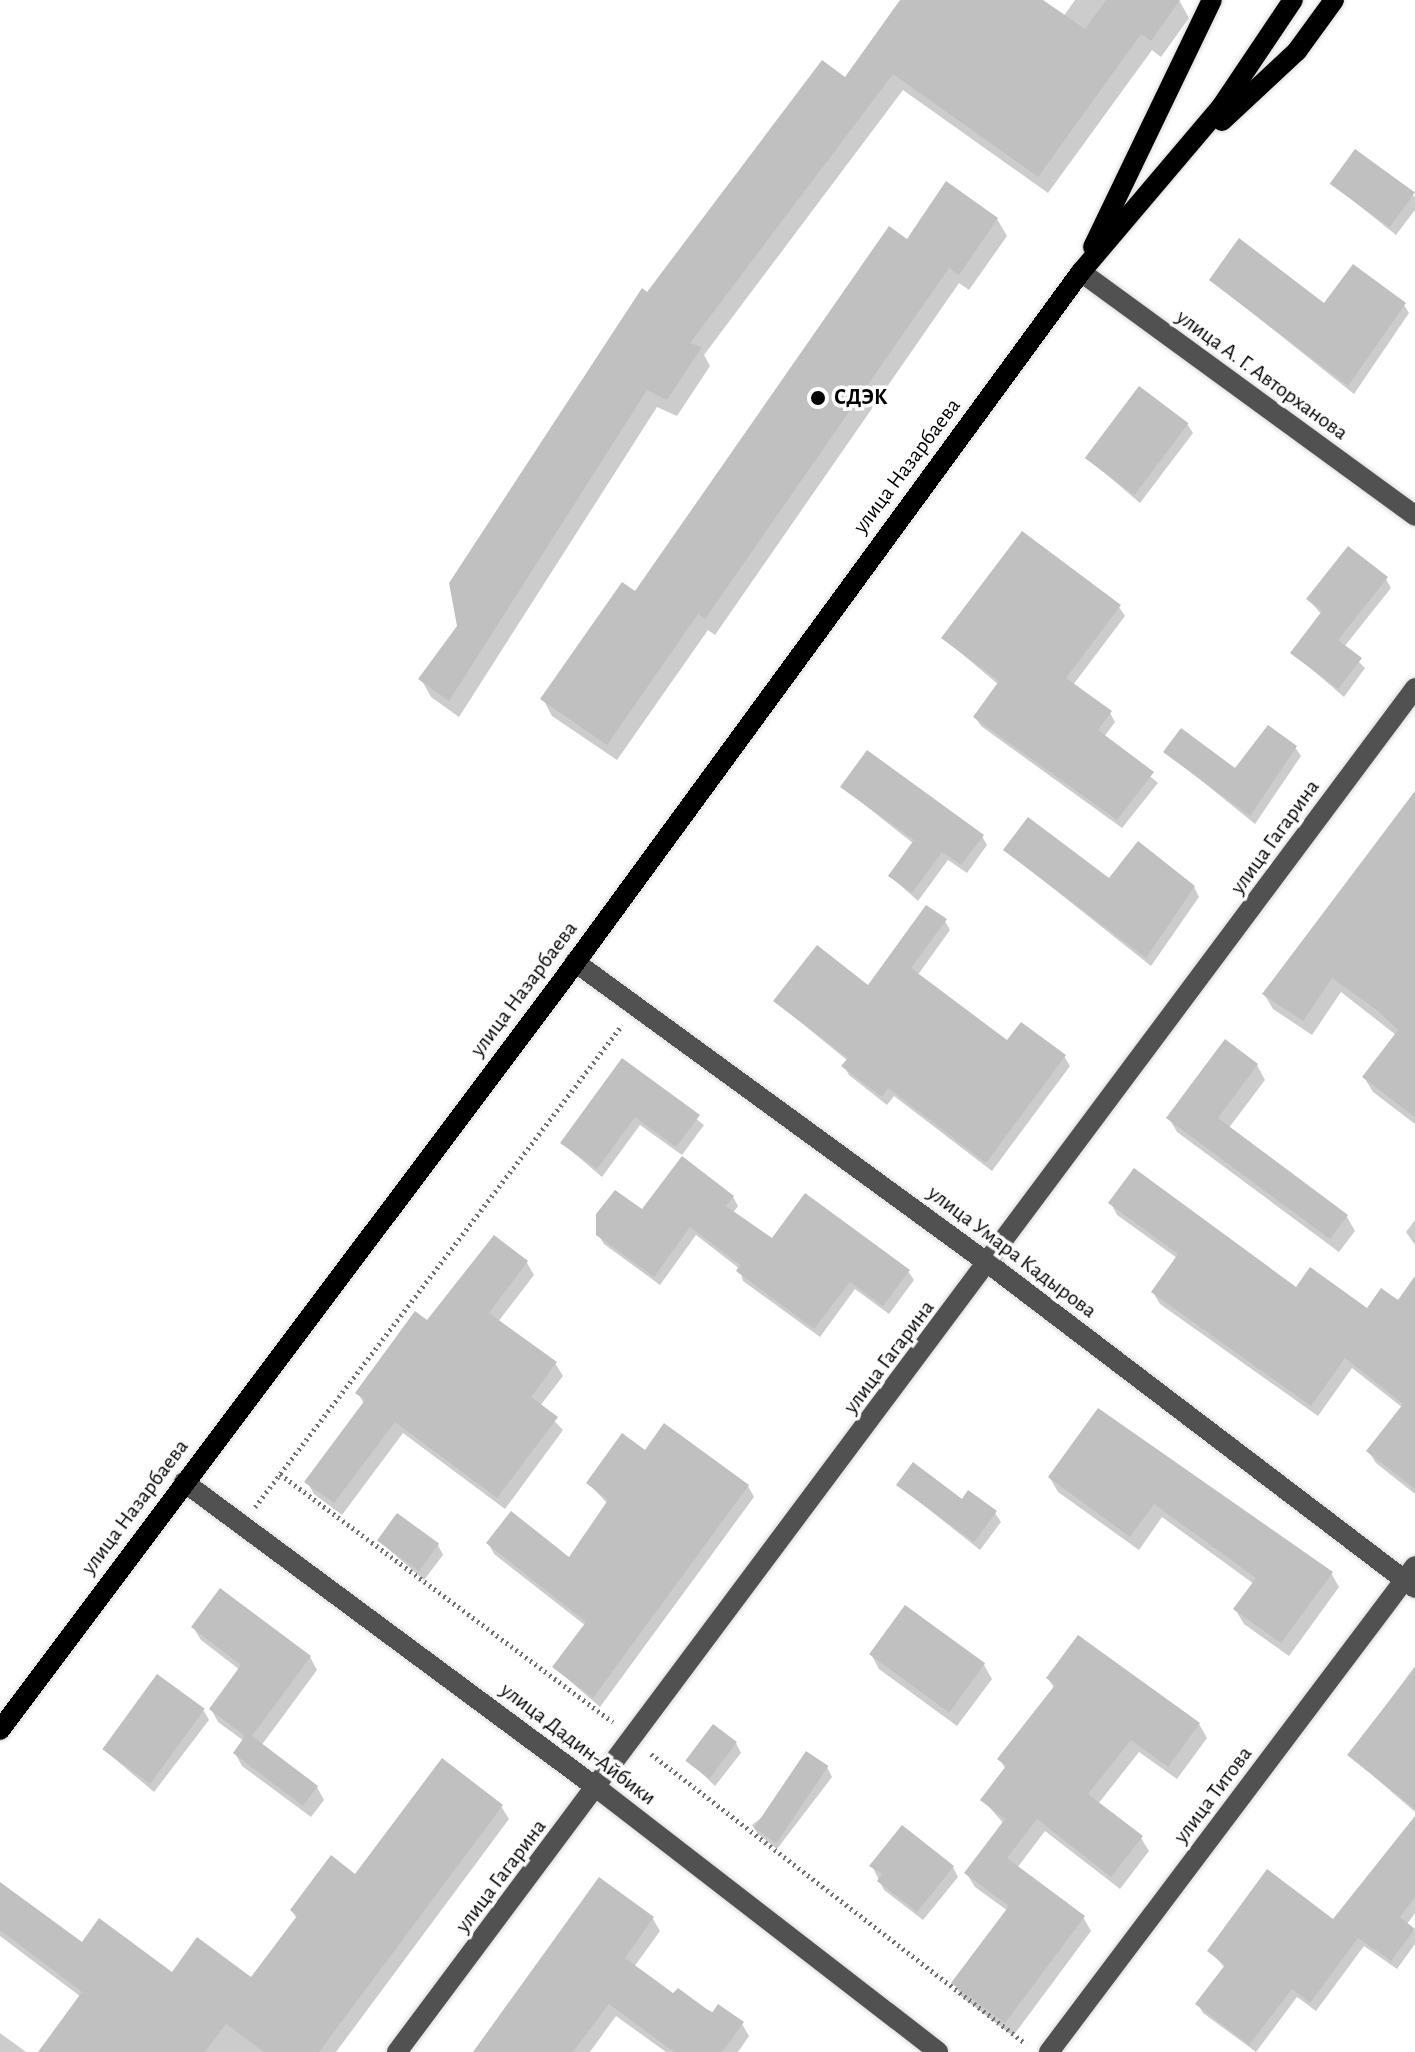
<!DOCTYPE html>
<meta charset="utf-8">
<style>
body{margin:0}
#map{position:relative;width:1415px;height:2052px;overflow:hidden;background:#fff;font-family:"Alegreya Sans",sans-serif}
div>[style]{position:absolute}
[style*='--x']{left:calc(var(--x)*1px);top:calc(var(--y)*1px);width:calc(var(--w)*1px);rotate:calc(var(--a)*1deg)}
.shadow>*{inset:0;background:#0003}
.building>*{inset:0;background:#c0c0c0;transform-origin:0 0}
.path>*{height:5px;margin-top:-2.5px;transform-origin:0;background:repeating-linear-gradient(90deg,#737373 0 2px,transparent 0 6px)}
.roads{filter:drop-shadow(0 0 2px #dbdbdb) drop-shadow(0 0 2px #dbdbdb)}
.minor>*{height:20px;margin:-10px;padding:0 10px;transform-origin:10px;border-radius:10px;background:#515151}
.major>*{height:20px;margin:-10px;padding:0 10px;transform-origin:10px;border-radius:10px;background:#000}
.dots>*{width:22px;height:22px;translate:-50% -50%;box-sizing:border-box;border:4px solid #fff;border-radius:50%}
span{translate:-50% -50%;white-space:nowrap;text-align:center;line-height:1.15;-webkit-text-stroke:7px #fff;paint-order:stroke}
.street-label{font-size:22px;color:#000}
.poi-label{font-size:22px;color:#000;font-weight:700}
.left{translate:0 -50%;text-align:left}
</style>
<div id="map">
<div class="shadow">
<div style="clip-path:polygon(903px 0,1040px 0,1063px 17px,1075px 0,1179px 0,1189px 18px,1161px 57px,1152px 50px,1048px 193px,903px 90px,704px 355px,710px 366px,677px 416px,657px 407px,459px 717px,431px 697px,421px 679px,459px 626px,648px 295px,845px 80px)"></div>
<div style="clip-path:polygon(1356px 152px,1415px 197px,1415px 210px,1396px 235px,1332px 184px)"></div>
<div style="clip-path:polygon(997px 219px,1007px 236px,969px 290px,959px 283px,715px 635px,708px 630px,617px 760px,552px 716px,543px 699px,635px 594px,907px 241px)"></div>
<div style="clip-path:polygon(1211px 280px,1325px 306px,1404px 305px,1409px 313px,1354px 394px)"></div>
<div style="clip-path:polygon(1187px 424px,1193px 433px,1140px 503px,1087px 458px)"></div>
<div style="clip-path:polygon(1386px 579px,1391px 588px,1344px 647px,1365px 668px,1344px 697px,1293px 653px,1322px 615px,1308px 599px)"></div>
<div style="clip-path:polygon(1119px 607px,1125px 616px,1073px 685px,1110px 713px,1115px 722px,1104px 737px,1158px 783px,1122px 828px,981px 726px,975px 717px,999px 685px,943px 638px)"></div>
<div style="clip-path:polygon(1295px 747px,1301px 756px,1255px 824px,1166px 752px,1235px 771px)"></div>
<div style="clip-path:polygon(842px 787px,982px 836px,987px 845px,967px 873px,948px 860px,918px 901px,890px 876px,914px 844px)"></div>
<div style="clip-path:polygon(1415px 796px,1415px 1124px,1373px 1092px,1364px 1077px,1396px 1035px,1341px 992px,1312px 1035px,1273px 1009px,1264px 994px)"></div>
<div style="clip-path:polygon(1005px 850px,1110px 881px,1194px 887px,1199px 897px,1151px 966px)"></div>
<div style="clip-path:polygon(945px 921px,950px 930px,917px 976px,1008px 1043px,1064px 1056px,1070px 1066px,992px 1171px,894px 1096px,887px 1105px,849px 1075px,844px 1066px,848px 1061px,776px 1002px,868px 988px)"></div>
<div style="clip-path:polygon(622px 1061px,704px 1125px,682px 1155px,640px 1125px,602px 1177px,562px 1143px)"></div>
<div style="clip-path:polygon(1257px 1065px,1265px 1080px,1228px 1129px,1347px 1217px,1355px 1231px,1339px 1252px,1177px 1132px,1169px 1118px)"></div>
<div style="clip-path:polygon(733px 1197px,738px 1206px,733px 1213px,773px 1240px,908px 1271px,914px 1280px,889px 1314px,855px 1289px,820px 1337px,743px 1281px,740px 1269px,696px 1235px,660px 1285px,604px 1244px,598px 1234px,642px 1212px)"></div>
<div style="clip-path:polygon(1111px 1203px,1296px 1290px,1368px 1311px,1399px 1303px,1415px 1280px,1415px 1494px,1376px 1463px,1369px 1452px,1403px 1408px,1352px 1368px,1318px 1416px,1160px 1304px,1153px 1292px,1177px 1258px,1117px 1215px)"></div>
<div style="clip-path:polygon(1415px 1220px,1415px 1245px,1406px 1232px)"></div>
<div style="clip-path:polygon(495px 1238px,527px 1263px,534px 1275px,498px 1322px,555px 1363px,563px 1376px,540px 1406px,563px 1430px,505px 1509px,403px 1433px,342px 1515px,314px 1494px,307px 1482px,364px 1404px,358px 1393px,427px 1323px)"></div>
<div style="clip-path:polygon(1099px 1410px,1331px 1573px,1339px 1587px,1289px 1656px,1244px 1624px,1235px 1609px,1254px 1584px,1162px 1517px,1139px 1550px,1058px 1492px,1050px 1478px)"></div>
<div style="clip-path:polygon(645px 1452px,748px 1486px,754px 1497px,600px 1707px,555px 1668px,586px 1626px,494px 1554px,488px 1543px,570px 1560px,608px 1504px,588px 1483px)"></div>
<div style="clip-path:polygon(898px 1485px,995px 1513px,1001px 1522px,980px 1550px)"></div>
<div style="clip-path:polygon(379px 1541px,438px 1545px,443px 1555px,424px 1580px)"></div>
<div style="clip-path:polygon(193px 1627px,310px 1657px,317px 1670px,261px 1746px,317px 1787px,324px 1800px,311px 1817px,242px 1766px,235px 1753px,244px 1741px,218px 1722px,211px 1709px,240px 1670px,201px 1640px)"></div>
<div style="clip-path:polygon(871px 1654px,984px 1665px,992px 1679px,957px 1726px,879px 1669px)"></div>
<div style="clip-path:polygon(1415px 1666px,1415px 1812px,1349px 1755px)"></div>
<div style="clip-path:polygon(1048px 1678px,1199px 1724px,1207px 1738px,1177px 1779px,1139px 1752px,1098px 1804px,1141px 1838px,1149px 1851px,1120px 1889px,1045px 1831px,1017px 1868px,1083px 1917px,1091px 1931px,1013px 2036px,962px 1997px,954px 1983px,1008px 1911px,975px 1887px,967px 1874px,1004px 1824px,983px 1800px,1006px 1770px,1000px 1759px,1054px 1688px)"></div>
<div style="clip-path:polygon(204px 1711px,209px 1720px,154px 1792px,103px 1749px)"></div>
<div style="clip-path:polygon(736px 1743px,741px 1753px,715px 1786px,688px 1760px)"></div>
<div style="clip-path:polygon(827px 1767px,832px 1777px,777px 1849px,758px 1834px,752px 1825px)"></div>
<div style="clip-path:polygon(501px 1806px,509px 1819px,336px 2052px,40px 2052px,81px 1997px,0 1936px,0 1887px,82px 1945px,172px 1975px,251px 1980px,297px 1919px,292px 1911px)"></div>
<div style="clip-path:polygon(1415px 1819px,1415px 1913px,1407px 1924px,1415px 1931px,1415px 1944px,1397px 1969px,1364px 1946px,1316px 2011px,1297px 1997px,1256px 2052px,1203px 2013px,1198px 2004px,1225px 1968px,1210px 1951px,1334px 1921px)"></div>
<div style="clip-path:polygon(872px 1866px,953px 1867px,958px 1877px,923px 1920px,884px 1890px)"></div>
<div style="clip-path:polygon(600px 1880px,653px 1919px,660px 1931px,634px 1967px,674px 1996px,742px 2024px,749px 2036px,738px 2052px,666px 2052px,616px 2016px,590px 2052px,475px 2052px)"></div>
<div style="clip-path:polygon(0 2033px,26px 2052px,0 2052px)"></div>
</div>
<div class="building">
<div style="clip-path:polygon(900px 0,1043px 0,1085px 29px,1106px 0,1180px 0,1151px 41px,1141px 34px,1038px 177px,893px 74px,690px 343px,702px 347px,667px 400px,647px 390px,449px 701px,418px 679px,457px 626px,449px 583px,642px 288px,647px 292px,822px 60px,845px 77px)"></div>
<div style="left:1355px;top:149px;width:74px;height:43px;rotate:36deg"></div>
<div style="clip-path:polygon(946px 181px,998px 218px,959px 275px,949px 268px,705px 619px,698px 614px,607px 745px,540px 699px,622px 582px,635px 591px,889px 226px,907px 239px)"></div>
<div style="clip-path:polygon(1239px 238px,1324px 303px,1353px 264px,1406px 303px,1348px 386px,1209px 280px)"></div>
<div style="left:1139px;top:386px;width:62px;height:90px;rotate:37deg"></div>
<div style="clip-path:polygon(1022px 531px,1121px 605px,1066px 678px,1112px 711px,1098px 730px,1154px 772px,1117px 820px,973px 717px,999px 681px,941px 638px)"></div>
<div style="clip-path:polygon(1348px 546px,1388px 577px,1338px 640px,1362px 658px,1338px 689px,1290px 653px,1322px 611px,1306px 599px)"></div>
<div style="clip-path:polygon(1268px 725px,1297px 746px,1250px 816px,1163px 752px,1181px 728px,1235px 768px)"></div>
<div style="clip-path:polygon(867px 750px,984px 835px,961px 865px,942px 852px,912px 893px,888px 876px,914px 840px,840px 787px)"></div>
<div style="clip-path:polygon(1415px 791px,1415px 1117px,1362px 1077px,1398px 1030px,1378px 1011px,1332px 978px,1303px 1021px,1262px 994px)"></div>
<div style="clip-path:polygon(1028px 817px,1109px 878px,1138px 841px,1195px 886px,1146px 958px,1003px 850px)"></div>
<div style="clip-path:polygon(926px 905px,947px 919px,911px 968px,1007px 1040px,1021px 1022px,1066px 1055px,986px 1163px,888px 1088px,882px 1097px,841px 1066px,848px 1058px,773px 1001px,817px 945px,868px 985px)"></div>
<div style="clip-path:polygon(1225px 1039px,1258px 1064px,1218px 1118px,1348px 1215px,1330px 1239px,1166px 1118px)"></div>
<div style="clip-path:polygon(622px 1058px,700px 1115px,676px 1147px,635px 1117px,597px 1169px,560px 1143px)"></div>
<div style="clip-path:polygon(682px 1156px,734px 1196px,726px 1206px,772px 1238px,805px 1193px,910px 1270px,883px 1306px,850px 1282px,814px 1329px,736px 1271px,740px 1265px,690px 1227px,654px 1277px,596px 1235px,596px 1214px,615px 1190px,642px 1209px)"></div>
<div style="clip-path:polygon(1134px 1168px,1296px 1287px,1310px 1267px,1367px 1308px,1381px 1288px,1398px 1300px,1415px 1276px,1415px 1489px,1366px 1451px,1403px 1404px,1345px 1358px,1311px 1406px,1151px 1292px,1178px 1254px,1108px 1203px)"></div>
<div style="clip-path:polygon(494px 1235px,528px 1261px,489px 1313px,557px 1362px,531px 1397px,558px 1417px,497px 1498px,395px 1422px,334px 1503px,304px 1482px,365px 1400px,355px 1393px,415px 1311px,427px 1320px)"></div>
<div style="clip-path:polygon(1098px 1408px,1333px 1572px,1281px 1643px,1233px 1609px,1256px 1578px,1154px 1504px,1130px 1537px,1048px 1477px)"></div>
<div style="clip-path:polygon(664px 1423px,749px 1485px,593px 1698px,552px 1667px,586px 1622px,486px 1543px,511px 1511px,569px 1557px,608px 1500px,586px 1483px,622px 1433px,645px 1450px)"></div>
<div style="clip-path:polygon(913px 1462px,962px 1499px,968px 1490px,997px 1511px,974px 1542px,896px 1485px)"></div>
<div style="left:397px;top:1513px;width:52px;height:34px;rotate:36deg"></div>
<div style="clip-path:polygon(220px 1588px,311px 1656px,252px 1736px,318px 1786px,303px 1806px,233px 1753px,245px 1736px,209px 1709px,241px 1665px,191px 1627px)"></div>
<div style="left:905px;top:1605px;width:99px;height:61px;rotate:36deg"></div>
<div style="clip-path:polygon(1078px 1635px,1200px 1723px,1168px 1767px,1131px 1740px,1088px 1794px,1143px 1836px,1111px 1877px,1037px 1819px,1007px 1858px,1085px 1916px,1005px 2023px,951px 1983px,1009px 1906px,964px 1873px,1005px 1819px,980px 1800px,1006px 1766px,997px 1759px,1055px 1685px,1046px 1678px)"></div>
<div style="clip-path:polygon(1415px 1668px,1415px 1809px,1347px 1755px)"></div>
<div style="left:157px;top:1674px;width:59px;height:93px;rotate:36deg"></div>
<div style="left:713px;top:1724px;width:30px;height:46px;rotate:37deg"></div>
<div style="left:806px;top:1751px;width:27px;height:93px;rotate:34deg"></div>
<div style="clip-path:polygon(442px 1758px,503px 1805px,319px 2052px,264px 2052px,226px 2024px,205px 2052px,38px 2052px,82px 1992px,0 1930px,0 1882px,82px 1942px,99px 1918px,172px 1972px,197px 1937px,251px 1977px,297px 1916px,290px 1910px,331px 1855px,355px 1874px)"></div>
<div style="clip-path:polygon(1415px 1816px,1415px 1897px,1400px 1917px,1415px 1929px,1391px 1961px,1358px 1938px,1310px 2003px,1292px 1989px,1249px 2045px,1195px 2004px,1225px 1965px,1207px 1951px,1267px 1869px,1333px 1919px)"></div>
<div style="clip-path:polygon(902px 1825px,954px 1866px,917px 1912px,877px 1881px,882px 1874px,869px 1866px)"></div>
<div style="clip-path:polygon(599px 1877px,654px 1917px,625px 1958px,673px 1993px,678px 1988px,712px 2013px,718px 2004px,744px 2022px,722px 2052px,674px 2052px,609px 2004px,573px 2052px,473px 2052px)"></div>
</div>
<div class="path">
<div style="--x:280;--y:1474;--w:415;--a:36.7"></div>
<div style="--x:255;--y:1507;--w:606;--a:-52.71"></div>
<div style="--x:651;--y:1754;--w:474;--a:37.7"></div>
</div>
<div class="roads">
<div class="minor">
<div style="--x:1081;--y:272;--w:414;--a:36.1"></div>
<div style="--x:575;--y:962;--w:512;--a:36.11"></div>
<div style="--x:989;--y:1264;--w:535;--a:37.26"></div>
<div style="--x:184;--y:1482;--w:514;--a:36.54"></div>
<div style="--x:597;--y:1788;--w:431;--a:37.7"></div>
<div style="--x:397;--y:2052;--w:1702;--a:-53.26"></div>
<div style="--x:1049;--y:2052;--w:608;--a:-53.02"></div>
</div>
<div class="major">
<div style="--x:1222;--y:121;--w:103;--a:-43"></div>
<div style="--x:1297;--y:51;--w:63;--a:-54"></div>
<div style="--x:1093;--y:247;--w:274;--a:-64.3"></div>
<div style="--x:0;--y:1730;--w:936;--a:-53.12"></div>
<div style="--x:562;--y:981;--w:879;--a:-53.8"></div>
<div style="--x:1081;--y:272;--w:216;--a:-49.7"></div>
<div style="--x:1221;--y:107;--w:129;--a:-56.1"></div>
</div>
</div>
<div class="dots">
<div style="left:818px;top:398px;background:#000"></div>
</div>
<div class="street-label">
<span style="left:1262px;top:375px;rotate:36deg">улица А. Г. Авторханова</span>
<span style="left:907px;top:466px;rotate:-53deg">улица Назарбаева</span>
<span style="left:1275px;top:837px;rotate:-54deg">улица Гагарина</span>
<span style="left:524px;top:989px;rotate:-53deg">улица Назарбаева</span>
<span style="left:1012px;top:1252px;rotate:37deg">улица Умара Кадырова</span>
<span style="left:889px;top:1357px;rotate:-53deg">улица Гагарина</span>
<span style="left:135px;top:1507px;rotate:-53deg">улица Назарбаева</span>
<span style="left:578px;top:1744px;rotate:37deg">улица Дадин-Айбики</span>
<span style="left:1213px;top:1795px;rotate:-53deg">улица Титова</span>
<span style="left:501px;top:1876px;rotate:-53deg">улица Гагарина</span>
</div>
<div class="poi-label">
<span class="left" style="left:834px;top:398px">СДЭК</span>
</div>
</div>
